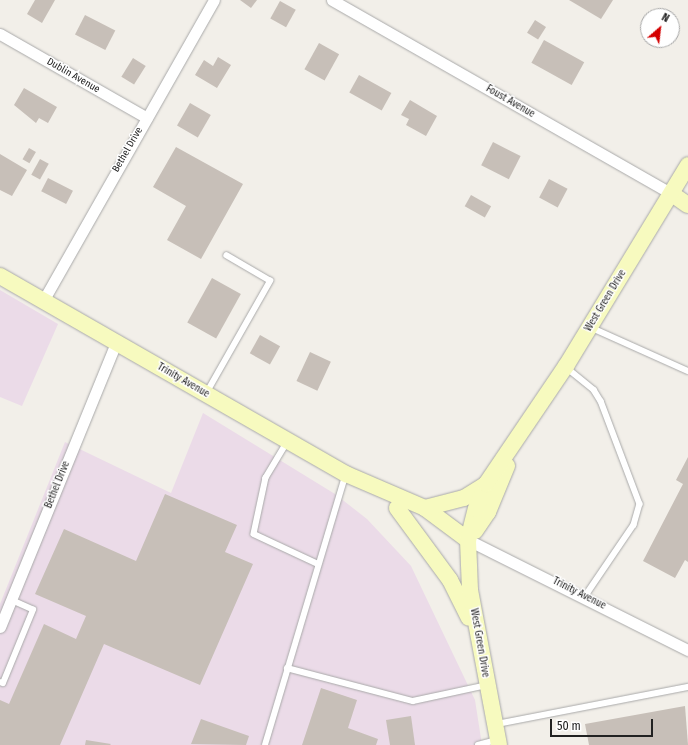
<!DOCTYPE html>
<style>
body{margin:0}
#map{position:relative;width:688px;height:745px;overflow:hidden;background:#f2efe9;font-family:"Fira Sans Condensed",sans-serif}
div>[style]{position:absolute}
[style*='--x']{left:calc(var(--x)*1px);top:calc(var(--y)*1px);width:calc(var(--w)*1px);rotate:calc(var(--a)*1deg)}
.industrial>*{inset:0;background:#ebdbe8}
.building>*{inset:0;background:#c7bfb8;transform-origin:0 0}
.roads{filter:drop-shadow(0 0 1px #a9a9a9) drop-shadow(0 0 1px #a9a9a9)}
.lane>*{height:5.5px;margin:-2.75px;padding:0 2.75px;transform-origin:2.75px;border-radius:2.75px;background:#fff}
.street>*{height:11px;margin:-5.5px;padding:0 5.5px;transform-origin:5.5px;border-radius:5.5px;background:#fff}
.secondary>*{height:16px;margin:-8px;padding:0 8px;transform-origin:8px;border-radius:8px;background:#f7fabf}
span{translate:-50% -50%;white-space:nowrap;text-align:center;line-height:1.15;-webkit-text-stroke:3px #fff;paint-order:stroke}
.street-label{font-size:10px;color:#222}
.north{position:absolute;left:640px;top:8px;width:40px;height:40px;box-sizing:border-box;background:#fff;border:1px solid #a7a7a7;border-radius:50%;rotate:28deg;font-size:11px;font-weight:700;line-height:16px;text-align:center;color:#222}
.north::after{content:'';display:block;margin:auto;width:14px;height:18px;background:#d40000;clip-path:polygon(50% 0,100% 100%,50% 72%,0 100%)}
.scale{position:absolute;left:550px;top:719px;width:103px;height:18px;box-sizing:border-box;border:2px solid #222;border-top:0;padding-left:5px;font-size:12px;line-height:14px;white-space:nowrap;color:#222;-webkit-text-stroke:3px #fff;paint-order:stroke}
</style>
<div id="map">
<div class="industrial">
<div style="clip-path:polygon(0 290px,58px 324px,22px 406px,0 397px)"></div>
<div style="clip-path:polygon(203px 413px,335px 494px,367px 519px,411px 566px,475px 700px,482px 745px,0 745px,0 604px,65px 442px,171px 493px)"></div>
</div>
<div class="building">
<div style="clip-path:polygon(35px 0,55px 0,42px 23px,27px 14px)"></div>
<div style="clip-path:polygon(240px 0,257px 0,251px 8px)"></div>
<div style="clip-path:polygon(569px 0,613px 0,601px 19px)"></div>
<div style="left:280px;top:1px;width:18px;height:20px;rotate:29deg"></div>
<div style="left:85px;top:15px;width:34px;height:22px;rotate:27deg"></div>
<div style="left:535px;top:20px;width:13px;height:15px;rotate:32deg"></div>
<div style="left:544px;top:40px;width:46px;height:26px;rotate:29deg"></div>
<div style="left:319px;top:43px;width:23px;height:30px;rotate:29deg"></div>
<div style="clip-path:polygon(218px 57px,231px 65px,217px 88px,195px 75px,204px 60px,213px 66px)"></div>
<div style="left:133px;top:58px;width:15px;height:22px;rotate:32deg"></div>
<div style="left:359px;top:75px;width:37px;height:20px;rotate:29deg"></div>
<div style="clip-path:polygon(24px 88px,57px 107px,48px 123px,39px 118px,36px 123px,14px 105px)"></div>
<div style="clip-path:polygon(410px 100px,437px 116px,426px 136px,406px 125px,409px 119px,401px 115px)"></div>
<div style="left:190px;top:103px;width:24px;height:26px;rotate:30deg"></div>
<div style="left:493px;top:142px;width:31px;height:26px;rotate:27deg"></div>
<div style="clip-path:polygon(176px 147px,243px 184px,201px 259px,167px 240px,186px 206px,153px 187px)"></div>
<div style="left:29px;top:148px;width:8px;height:13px;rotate:30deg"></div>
<div style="clip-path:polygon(0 154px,27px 170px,12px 196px,0 190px)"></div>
<div style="left:40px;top:159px;width:10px;height:18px;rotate:29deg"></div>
<div style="left:48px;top:178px;width:28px;height:15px;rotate:27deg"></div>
<div style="left:549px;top:179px;width:21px;height:21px;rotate:28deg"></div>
<div style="left:471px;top:195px;width:23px;height:13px;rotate:29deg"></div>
<div style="left:212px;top:278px;width:33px;height:51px;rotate:29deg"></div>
<div style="left:260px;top:335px;width:23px;height:21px;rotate:29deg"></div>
<div style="left:310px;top:352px;width:23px;height:32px;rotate:25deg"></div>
<div style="clip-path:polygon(688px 457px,688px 562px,685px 560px,675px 578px,643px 561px,683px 484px,676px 480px)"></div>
<div style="clip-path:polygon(165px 494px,237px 525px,225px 552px,253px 564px,200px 685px,104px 644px,60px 745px,0 745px,0 700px,9px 704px,44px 624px,76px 639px,86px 616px,35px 594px,64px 529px,136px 561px)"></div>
<div style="clip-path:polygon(321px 688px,357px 700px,348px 728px,378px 739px,376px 745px,302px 745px)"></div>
<div style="clip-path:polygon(685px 706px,688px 745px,589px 745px,585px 724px)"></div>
<div style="clip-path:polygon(411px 716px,415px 745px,390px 745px,386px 720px)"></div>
<div style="clip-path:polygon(201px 719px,249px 736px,246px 745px,191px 744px)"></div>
<div style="clip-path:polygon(86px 740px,111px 744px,110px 745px,85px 745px)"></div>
</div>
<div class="roads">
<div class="lane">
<div style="--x:590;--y:327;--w:107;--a:24.2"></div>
<div style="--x:567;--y:368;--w:35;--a:39"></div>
<div style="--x:594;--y:390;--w:13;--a:58"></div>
<div style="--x:601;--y:401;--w:110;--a:69.3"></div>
<div style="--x:640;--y:504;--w:22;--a:106"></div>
<div style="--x:634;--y:525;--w:87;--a:124.2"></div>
<div style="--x:207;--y:392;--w:128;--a:-60.4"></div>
<div style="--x:270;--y:281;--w:50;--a:-149.8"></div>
<div style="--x:287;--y:443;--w:41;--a:121"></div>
<div style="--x:266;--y:478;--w:57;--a:102.1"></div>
<div style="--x:254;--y:534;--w:71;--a:25.1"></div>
<div style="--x:287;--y:668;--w:130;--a:14.7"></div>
<div style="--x:413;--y:701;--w:76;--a:-12.2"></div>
<div style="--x:0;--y:682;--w:3;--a:18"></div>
<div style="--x:3;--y:683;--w:79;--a:-67.7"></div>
<div style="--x:33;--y:610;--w:24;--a:-156"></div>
<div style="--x:497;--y:724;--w:195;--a:-11"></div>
<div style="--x:265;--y:745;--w:281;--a:-73.4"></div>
<div style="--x:478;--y:745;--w:20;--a:-15"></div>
</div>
<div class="street">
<div style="--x:332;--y:0;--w:391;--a:29.7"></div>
<div style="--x:0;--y:34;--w:169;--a:29.7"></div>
<div style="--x:43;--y:301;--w:346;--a:-60.4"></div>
<div style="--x:468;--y:540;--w:246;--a:26.6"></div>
<div style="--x:0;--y:627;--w:307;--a:-67.8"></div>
</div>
<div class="secondary">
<div style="--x:672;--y:194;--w:19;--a:35"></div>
<div style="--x:0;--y:276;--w:399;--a:29.8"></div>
<div style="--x:346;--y:474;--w:86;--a:23.3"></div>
<div style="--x:425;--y:508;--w:54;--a:36.7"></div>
<div style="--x:397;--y:508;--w:89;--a:53.6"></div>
<div style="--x:450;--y:580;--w:42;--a:63.4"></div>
<div style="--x:425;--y:508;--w:40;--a:-14.4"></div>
<div style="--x:464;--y:498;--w:26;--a:-32"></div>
<div style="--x:475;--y:531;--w:23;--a:-56"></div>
<div style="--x:488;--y:512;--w:50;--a:-67.6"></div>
<div style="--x:499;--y:745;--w:158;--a:-100.6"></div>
<div style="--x:470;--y:590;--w:50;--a:-92.3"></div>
<div style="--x:468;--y:540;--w:32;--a:-76"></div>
<div style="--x:476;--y:509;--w:27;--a:-68"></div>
<div style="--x:486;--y:484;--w:143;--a:-55.9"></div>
<div style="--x:566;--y:366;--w:235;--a:-58.7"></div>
</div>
</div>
<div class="street-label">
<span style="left:73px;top:76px;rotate:30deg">Dublin Avenue</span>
<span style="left:510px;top:102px;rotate:30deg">Foust Avenue</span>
<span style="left:128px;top:150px;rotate:-60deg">Bethel Drive</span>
<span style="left:606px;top:301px;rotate:-59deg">West Green Drive</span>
<span style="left:183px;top:381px;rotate:30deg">Trinity Avenue</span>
<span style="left:58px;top:485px;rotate:-68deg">Bethel Drive</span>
<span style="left:579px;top:594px;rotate:27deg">Trinity Avenue</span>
<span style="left:479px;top:643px;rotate:80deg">West Green Drive</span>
</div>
<div class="north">N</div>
<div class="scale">50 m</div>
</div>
